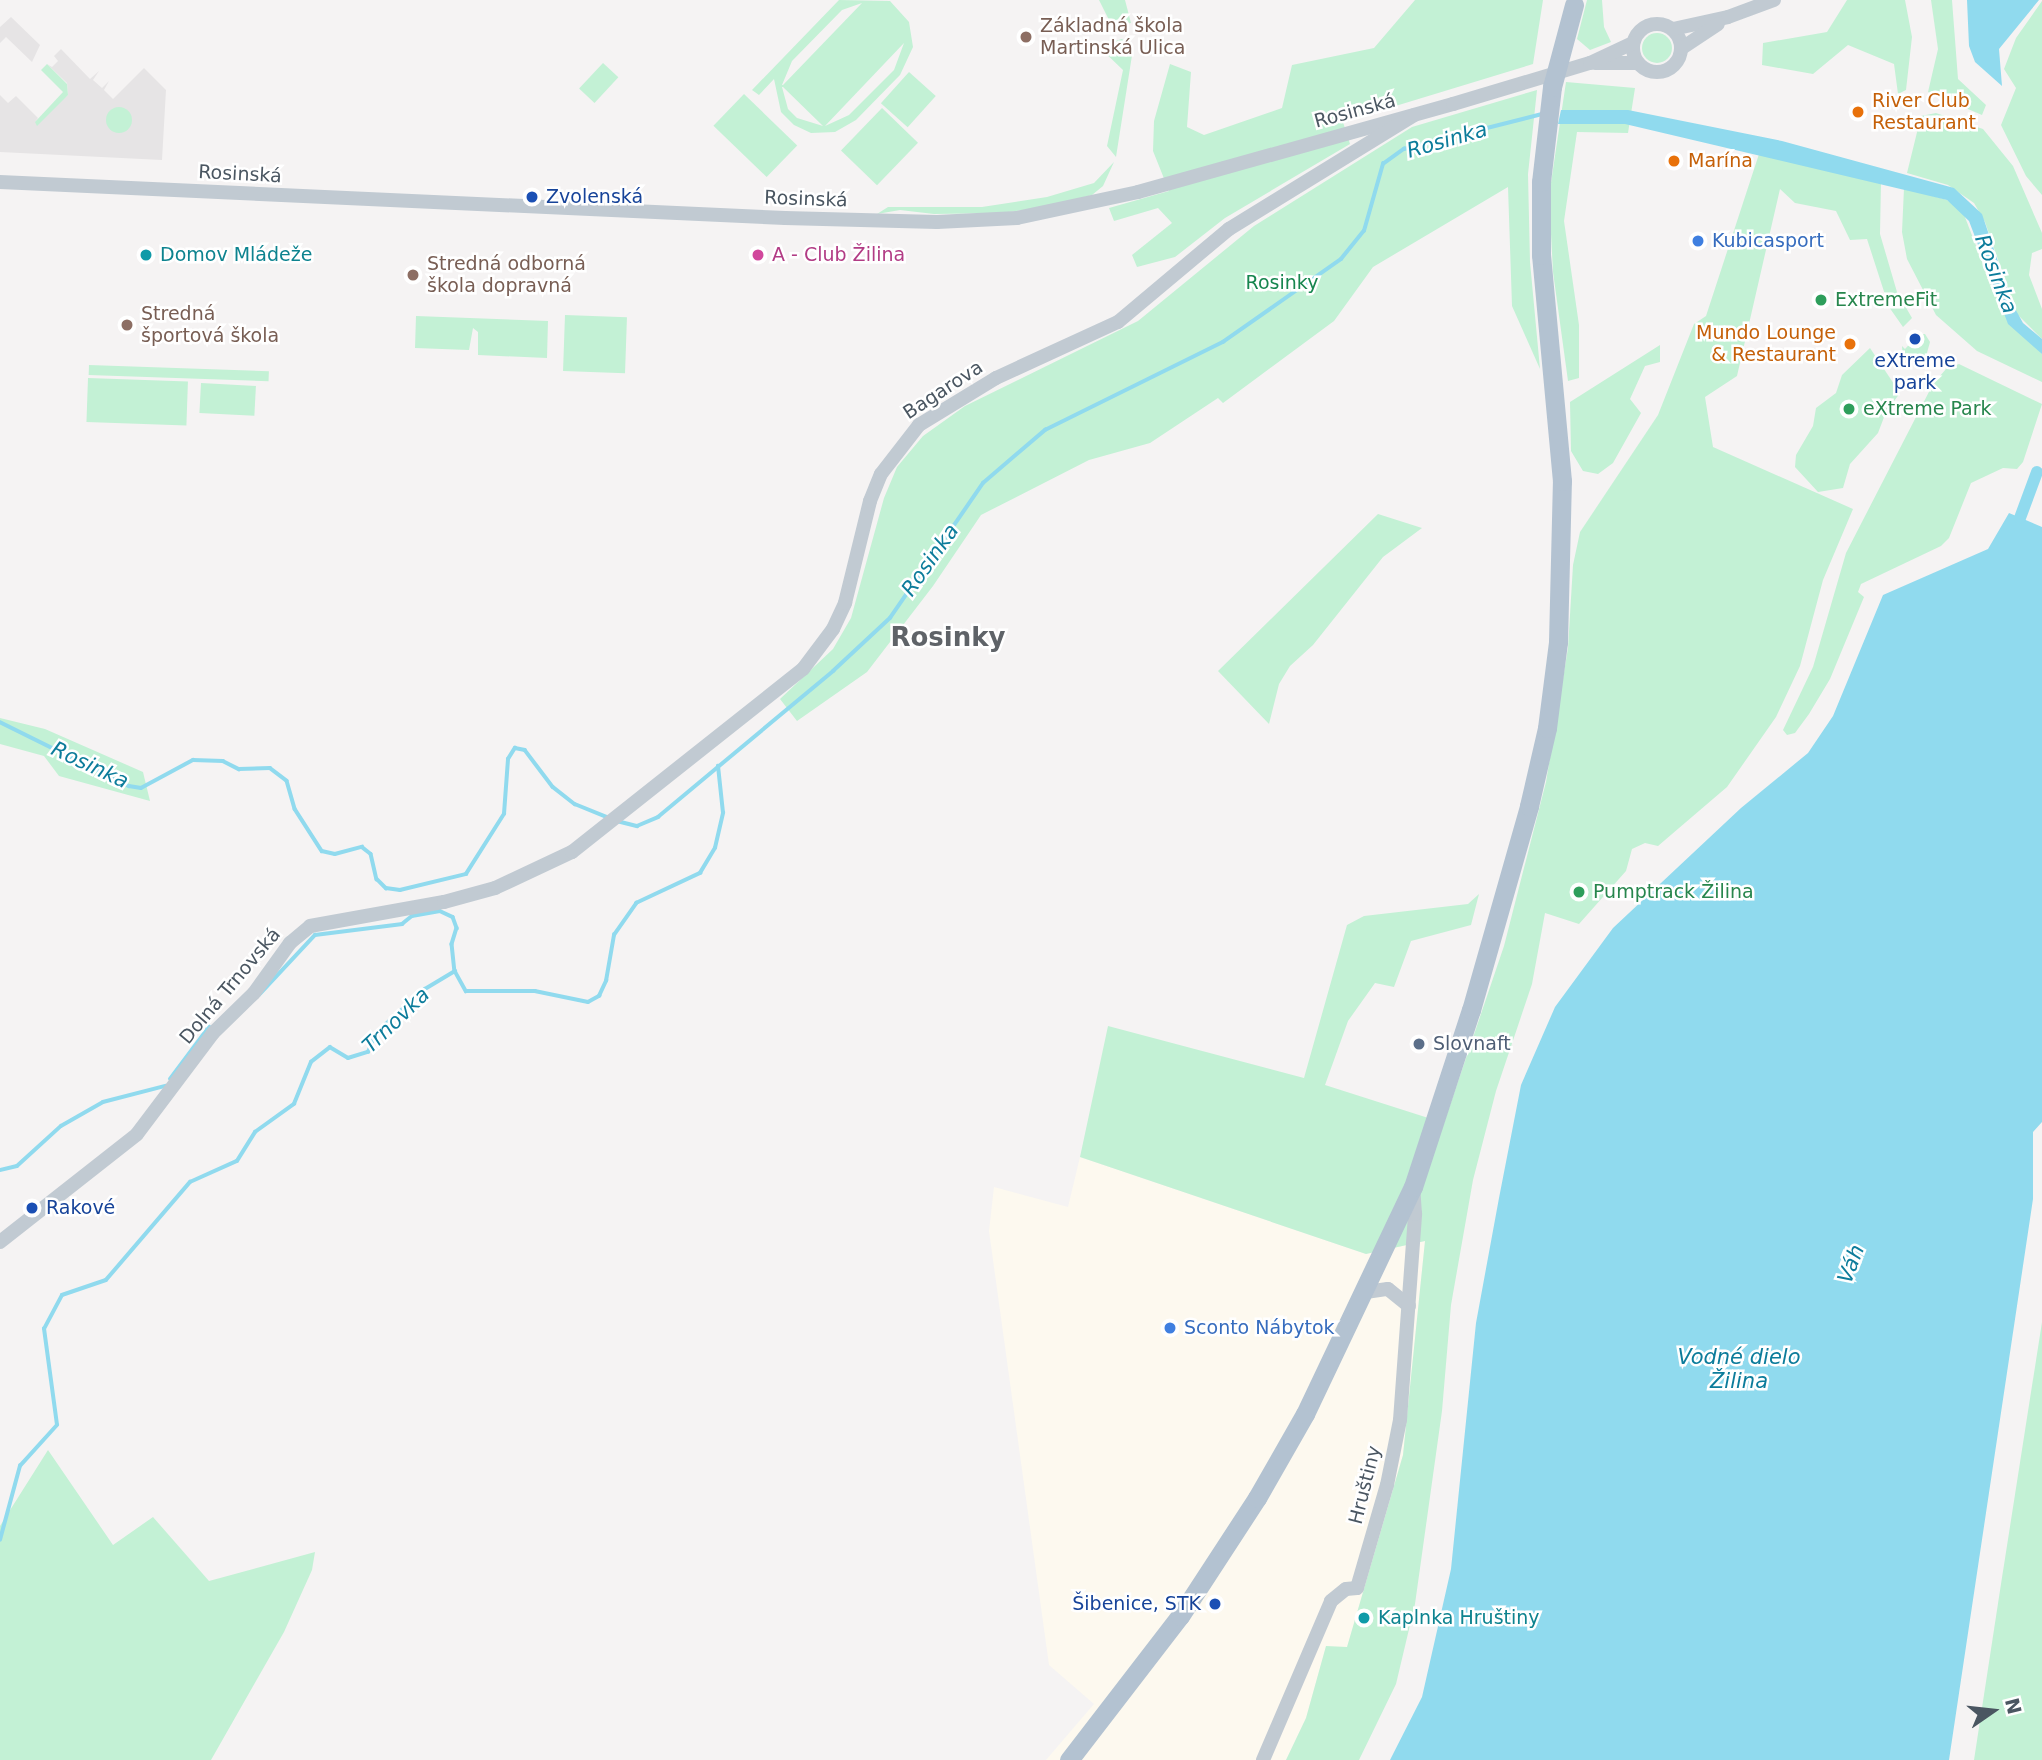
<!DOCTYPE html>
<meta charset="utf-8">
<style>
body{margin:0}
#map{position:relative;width:2042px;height:1760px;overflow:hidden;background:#f5f3f3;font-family:"DejaVu Sans",sans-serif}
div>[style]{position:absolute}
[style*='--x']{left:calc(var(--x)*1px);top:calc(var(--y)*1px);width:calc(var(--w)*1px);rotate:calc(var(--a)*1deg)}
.commercial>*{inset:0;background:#fdf9ef}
.education>*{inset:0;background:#e6e4e5}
.green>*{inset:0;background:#c3f1d5;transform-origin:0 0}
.round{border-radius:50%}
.water>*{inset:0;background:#90daee}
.stream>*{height:3.5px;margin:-1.75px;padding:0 1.75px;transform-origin:1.75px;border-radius:1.75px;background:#90daee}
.canal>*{height:12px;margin:-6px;padding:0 6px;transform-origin:6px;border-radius:6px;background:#90daee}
.minor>*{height:14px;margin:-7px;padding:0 7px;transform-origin:7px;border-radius:7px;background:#c1cad2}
.minor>.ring{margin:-7px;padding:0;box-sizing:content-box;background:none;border:14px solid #c1cad2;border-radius:50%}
.major>*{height:19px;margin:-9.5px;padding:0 9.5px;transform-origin:9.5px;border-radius:9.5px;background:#b3c2d1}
.major-bridge>*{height:19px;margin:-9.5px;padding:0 9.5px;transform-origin:9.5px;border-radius:9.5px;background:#b3c2d1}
.dots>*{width:19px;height:19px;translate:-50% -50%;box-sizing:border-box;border:4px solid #fff;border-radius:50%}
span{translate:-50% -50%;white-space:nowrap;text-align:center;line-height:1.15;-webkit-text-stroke:5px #fff;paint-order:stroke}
.education-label{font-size:19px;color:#785e54}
.left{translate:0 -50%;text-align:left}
.food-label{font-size:19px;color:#c56008}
.right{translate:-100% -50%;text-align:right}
.street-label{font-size:19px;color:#4a5661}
.transit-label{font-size:19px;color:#164399}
.shop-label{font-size:19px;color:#366cbe}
.culture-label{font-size:19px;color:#0d838f}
.hotel-label{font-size:19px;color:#b23c85}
.park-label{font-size:19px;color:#17864f}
.leisure-label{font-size:19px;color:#27864d}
.service-label{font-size:19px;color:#4e5e75}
.water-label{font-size:21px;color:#0c7c9b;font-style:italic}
.district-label{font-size:26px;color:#5f6368;font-weight:700}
.north{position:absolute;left:1958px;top:1676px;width:70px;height:70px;-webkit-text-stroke:5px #fff;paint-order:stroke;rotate:76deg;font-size:19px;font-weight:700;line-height:28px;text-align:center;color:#4a5661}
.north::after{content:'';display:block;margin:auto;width:24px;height:32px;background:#4a5661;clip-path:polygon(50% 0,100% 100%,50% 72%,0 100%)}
</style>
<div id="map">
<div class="commercial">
<div style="clip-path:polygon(1080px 1157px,1366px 1254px,1425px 1241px,1403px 1455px,1347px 1648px,1326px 1647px,1306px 1718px,1286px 1760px,1046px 1760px,1094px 1704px,1049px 1665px,989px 1231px,994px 1187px,1068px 1207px)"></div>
</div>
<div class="education">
<div style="clip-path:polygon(11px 17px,40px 45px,32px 62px,6px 37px,0 43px,0 27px)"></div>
<div style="clip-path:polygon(61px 49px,90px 79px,99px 71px,93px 80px,102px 88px,109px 81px,104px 90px,113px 99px,144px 68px,166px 90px,162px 160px,0 152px,0 95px,8px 103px,16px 96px,38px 118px,35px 122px,68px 95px,67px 83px,47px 64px,52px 67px,58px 61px,54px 56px)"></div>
</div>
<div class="green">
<div style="clip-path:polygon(evenodd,839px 0,890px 1px,909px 22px,913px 47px,900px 75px,856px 120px,835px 132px,811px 133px,794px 125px,781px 112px,774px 79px,759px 95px,752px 90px,839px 0,862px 3px,783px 85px,782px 85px,792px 61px,842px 10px,862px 3px,839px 0,904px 43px,894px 70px,849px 115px,825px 126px,904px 43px,839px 0,782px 87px,783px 87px,823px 126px,797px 118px,788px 109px,782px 87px)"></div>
<div style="clip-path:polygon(1099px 0,1125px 0,1131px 23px,1112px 26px)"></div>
<div style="clip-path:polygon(1415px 0,1543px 0,1533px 64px,1343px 122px,1350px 144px,1225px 218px,1175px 257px,1137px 267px,1132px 255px,1172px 223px,1158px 208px,1114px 221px,1109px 208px,1169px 191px,1153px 151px,1154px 121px,1170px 64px,1191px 72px,1187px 127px,1204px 135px,1282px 108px,1292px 65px,1374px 48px)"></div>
<div style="clip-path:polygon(1587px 0,1602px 0,1604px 27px,1611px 42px,1590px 50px,1577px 39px)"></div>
<div style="clip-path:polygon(1847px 0,1905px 0,1912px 37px,1906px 90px,1898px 94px,1894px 64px,1848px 45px,1813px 74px,1762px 65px,1763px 43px,1827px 32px)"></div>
<div style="clip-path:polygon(1931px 0,1952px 0,1958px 79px,1986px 105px,1982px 115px,1928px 92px,1938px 49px)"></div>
<div style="clip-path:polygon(2042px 1px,2042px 195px,2026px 176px,2001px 125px,2016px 88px,2004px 69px,2016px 38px)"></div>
<div class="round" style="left:1642px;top:33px;width:30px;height:30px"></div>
<div style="clip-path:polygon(1122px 39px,1133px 49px,1116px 157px,1107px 146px,1123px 70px,1098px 46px)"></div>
<div style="left:603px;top:63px;width:21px;height:35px;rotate:43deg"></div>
<div style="clip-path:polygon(47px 64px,67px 84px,68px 95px,37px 126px,35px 122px,63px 92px,41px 70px)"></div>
<div style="left:909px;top:72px;width:36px;height:42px;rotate:42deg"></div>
<div style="clip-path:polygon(1566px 82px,1635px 88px,1628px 133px,1577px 132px,1564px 221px,1579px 325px,1579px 378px,1568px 381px,1553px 272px,1549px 196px)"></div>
<div style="clip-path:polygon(1537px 90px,1528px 174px,1530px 262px,1540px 369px,1512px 306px,1508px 187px,1373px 267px,1334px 321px,1223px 403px,1218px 398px,1150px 443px,1089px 460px,981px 515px,933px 586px,867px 672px,797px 721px,780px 699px,833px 649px,851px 618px,884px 498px,897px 467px,923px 436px,965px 406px,1138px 321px,1254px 226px,1412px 127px)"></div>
<div style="left:744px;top:94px;width:74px;height:44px;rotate:44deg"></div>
<div class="round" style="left:106px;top:107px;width:26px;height:26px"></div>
<div style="left:882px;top:108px;width:50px;height:59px;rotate:44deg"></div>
<div style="clip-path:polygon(1936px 113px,1983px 129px,2013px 166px,2042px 233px,2042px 249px,2032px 253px,2029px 275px,2042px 309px,2042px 339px,2017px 314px,1985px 222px,1974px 203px,1948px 185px,1907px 173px,1921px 116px)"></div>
<div style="clip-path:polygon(1759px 154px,1881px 182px,1880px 234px,1897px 292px,1912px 318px,1903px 327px,1889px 307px,1867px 239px,1850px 240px,1836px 211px,1795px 203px,1780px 189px,1737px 376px,1705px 397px,1713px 447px,1853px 509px,1823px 580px,1800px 666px,1776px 717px,1727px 787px,1658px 846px,1645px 843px,1632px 849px,1626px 871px,1579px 924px,1545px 913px,1532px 984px,1496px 1091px,1473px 1180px,1451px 1305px,1442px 1411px,1415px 1604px,1396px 1684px,1359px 1760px,1286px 1760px,1306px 1718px,1326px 1646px,1347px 1647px,1403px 1455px,1425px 1241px,1366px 1254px,1080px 1157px,1108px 1026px,1304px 1078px,1347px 925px,1364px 916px,1468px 904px,1479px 894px,1471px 925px,1411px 941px,1394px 987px,1375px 983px,1348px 1021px,1325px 1085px,1444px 1123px,1504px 946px,1546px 782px,1568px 648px,1573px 565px,1580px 532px,1658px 415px,1694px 324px,1706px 316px)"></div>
<div style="clip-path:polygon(1114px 162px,1103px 186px,1092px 195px,1048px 207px,1001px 213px,934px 214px,900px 210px,877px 214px,888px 207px,982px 207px,1047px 197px,1094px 183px)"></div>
<div style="clip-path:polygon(1904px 188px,1947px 200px,1963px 212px,1995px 295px,2042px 354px,2042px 382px,1977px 351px,1936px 315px,1907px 259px,1902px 232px)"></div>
<div style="left:565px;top:315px;width:62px;height:56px;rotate:2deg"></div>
<div style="clip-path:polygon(416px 316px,548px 321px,547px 358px,478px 355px,478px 332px,473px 328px,469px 350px,415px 348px)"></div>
<div style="clip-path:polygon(1919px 334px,1925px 334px,1930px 342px,1925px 360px,1903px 359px,1902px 346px,1905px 349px)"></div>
<div style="clip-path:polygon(1660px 345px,1660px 362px,1645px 366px,1630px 399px,1641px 413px,1613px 463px,1598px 474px,1583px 471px,1571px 451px,1570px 402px)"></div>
<div style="clip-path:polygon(1870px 348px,1900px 393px,1886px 412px,1878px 433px,1850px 464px,1843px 488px,1818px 492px,1795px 467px,1796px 455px,1813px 426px,1816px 408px,1836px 393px,1842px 375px)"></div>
<div style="clip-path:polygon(1959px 364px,2042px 404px,2023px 462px,2017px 469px,2003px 468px,1971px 483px,1949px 538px,1941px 546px,1861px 584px,1858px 592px,1864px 597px,1830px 679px,1809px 714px,1795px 733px,1787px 735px,1783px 730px,1813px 667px,1846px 553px,1933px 384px,1946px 369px)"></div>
<div style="left:89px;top:365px;width:180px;height:10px;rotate:2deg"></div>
<div style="left:88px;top:378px;width:100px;height:44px;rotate:2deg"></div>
<div style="left:201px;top:383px;width:55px;height:30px;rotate:3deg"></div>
<div style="clip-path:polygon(1378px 514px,1422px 528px,1383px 557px,1313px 645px,1290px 666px,1279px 684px,1269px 724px,1218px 671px)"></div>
<div style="clip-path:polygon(0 718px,45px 729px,143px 772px,150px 801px,59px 776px,44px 756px,0 744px)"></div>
<div style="clip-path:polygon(2042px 1322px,2042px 1760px,1974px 1760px,2001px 1584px)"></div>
<div style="clip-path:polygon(48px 1450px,113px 1545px,153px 1517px,209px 1581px,315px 1552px,312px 1570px,284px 1632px,211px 1760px,0 1760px,0 1526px)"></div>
</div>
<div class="water">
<div style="clip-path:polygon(1967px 0,2039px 0,1999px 49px,2002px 86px,1975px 62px,1969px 46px)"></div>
<div style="clip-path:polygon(1561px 110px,1628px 110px,1782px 141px,1954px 188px,1982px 214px,2012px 303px,2023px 323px,2042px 339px,2042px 354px,2008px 324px,1969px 221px,1947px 200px,1625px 124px,1558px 124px)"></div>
<div style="clip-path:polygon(2009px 513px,2042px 527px,2042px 1122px,2033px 1132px,2033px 1199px,1949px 1760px,1390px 1760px,1422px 1697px,1451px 1569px,1476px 1323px,1499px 1198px,1521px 1085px,1555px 1007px,1613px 928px,1741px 808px,1808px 753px,1833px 716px,1883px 595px,1988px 549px)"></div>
</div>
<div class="stream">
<div style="--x:0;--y:722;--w:144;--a:26.4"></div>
<div style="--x:129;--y:786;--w:12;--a:9"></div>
<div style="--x:141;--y:788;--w:59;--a:-28.3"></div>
<div style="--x:193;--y:760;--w:30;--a:2"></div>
<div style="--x:223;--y:761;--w:18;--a:27"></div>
<div style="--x:239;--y:769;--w:31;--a:-2"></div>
<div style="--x:270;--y:768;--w:21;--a:37"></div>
<div style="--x:287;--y:781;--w:29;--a:74"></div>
<div style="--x:295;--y:809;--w:50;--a:57.3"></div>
<div style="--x:322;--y:851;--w:13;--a:13"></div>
<div style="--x:335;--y:854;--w:28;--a:-15"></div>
<div style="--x:362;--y:847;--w:11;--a:38"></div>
<div style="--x:371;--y:854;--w:26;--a:77"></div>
<div style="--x:377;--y:879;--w:13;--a:45"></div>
<div style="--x:386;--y:888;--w:14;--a:8"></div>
<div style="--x:400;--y:890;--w:68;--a:-13.6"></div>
<div style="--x:466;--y:874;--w:71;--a:-57.7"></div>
<div style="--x:504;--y:814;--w:55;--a:-85.8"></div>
<div style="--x:508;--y:759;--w:13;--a:-58"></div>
<div style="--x:515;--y:748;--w:10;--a:11"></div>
<div style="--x:525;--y:750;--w:46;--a:52.9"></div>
<div style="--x:553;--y:787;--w:28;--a:38"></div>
<div style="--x:575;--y:804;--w:35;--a:22"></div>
<div style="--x:617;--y:821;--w:21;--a:14"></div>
<div style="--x:637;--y:826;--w:23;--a:-23"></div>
<div style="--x:658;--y:817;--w:228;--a:-39.8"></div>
<div style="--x:833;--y:671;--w:78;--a:-42.9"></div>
<div style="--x:890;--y:618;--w:164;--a:-55.4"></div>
<div style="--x:983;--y:483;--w:82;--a:-40.5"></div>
<div style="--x:1045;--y:430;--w:199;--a:-26.3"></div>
<div style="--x:1223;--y:342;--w:144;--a:-35.1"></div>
<div style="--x:1341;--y:259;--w:36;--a:-51"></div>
<div style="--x:1364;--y:231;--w:70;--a:-74.2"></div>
<div style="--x:1383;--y:164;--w:26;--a:-36"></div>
<div style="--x:1404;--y:149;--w:142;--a:-14.2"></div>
<div style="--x:259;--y:995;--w:82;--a:-47"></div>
<div style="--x:315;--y:935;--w:88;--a:-7.2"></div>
<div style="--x:402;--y:924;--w:13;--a:-39"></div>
<div style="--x:412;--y:916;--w:28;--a:-10"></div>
<div style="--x:440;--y:911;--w:14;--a:25"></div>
<div style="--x:453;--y:917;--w:12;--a:70"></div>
<div style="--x:457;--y:928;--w:17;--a:107"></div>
<div style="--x:452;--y:944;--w:27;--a:84"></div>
<div style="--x:455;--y:971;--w:23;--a:61"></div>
<div style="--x:466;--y:991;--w:69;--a:0"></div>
<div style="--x:535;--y:991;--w:54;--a:11.7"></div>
<div style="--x:588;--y:1002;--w:13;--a:-29"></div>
<div style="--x:599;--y:996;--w:17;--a:-65"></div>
<div style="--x:606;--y:981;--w:47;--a:-80.1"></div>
<div style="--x:614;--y:935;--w:39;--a:-55"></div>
<div style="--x:636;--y:903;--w:71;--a:-25.1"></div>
<div style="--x:700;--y:873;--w:29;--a:-59"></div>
<div style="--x:715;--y:848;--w:36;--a:-77"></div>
<div style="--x:723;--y:813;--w:47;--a:-96.1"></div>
<div style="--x:170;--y:1079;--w:65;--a:-53.1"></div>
<div style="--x:0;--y:1170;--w:17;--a:-13"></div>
<div style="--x:17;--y:1166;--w:59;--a:-42.3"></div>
<div style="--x:61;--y:1126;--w:48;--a:-29.7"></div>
<div style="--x:103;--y:1102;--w:64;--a:-14.5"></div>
<div style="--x:0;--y:1540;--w:77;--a:-74.9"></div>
<div style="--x:20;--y:1466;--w:55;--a:-47.9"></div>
<div style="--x:57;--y:1425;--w:97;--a:-97.7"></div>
<div style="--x:44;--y:1329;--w:38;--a:-62"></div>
<div style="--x:62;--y:1295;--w:46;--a:-18.8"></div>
<div style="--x:106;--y:1280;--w:129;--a:-49.4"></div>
<div style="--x:190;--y:1182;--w:51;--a:-24.1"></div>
<div style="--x:237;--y:1161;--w:34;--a:-58"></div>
<div style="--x:255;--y:1132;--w:48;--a:-35.7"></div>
<div style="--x:294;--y:1104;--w:45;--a:-68"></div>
<div style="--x:311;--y:1062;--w:24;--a:-38"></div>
<div style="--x:330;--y:1047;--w:21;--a:31"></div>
<div style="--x:348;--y:1058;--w:21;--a:-17"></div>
<div style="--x:368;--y:1052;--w:22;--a:-66"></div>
<div style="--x:377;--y:1032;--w:64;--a:-41.9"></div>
<div style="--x:425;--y:989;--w:35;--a:-31"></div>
</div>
<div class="canal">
<div style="--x:2020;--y:518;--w:49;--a:-69.7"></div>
</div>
<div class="minor">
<div class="ring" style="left:1633px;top:24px;width:34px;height:34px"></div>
<div style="--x:1673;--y:29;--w:56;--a:-12.3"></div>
<div style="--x:1728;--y:17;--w:49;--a:-20.3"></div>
<div style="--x:1682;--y:48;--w:43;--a:-33.7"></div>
<div style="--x:1595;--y:63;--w:42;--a:0"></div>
<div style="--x:0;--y:182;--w:786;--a:2.63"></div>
<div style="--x:785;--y:218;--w:152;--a:1.5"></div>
<div style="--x:937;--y:222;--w:80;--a:-2.9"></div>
<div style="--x:1017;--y:218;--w:124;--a:-12.1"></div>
<div style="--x:1138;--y:192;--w:327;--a:-15.6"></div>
<div style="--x:1453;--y:104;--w:143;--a:-16.7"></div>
<div style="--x:1590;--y:63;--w:47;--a:-24.9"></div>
<div style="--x:0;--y:1242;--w:174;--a:-38.2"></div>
<div style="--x:137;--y:1134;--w:126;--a:-53"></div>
<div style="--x:213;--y:1033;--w:57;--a:-44.3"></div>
<div style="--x:254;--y:993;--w:62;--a:-54.2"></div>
<div style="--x:290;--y:943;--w:26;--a:-40"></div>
<div style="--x:310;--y:926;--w:136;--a:-10.2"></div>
<div style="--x:444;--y:902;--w:53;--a:-15.4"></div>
<div style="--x:495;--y:888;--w:85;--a:-25.1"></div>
<div style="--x:572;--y:852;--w:295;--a:-38.4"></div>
<div style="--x:803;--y:669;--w:50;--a:-53.1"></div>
<div style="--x:833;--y:629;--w:29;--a:-65"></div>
<div style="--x:845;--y:603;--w:105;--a:-76.2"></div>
<div style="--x:870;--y:501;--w:29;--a:-68"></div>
<div style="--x:881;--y:474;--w:62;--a:-52.2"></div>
<div style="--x:919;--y:425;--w:90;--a:-31.4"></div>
<div style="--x:996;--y:378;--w:134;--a:-24.7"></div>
<div style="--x:1118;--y:322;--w:145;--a:-40"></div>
<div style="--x:1229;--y:229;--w:217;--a:-31.6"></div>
<div style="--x:1366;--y:1292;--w:22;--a:-8"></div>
<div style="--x:1388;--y:1289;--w:27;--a:39"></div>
<div style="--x:1263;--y:1760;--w:173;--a:-66.8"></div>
<div style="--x:1331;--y:1601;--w:19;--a:-39"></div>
<div style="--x:1346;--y:1589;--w:11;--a:-5"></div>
<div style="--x:1357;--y:1588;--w:107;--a:-73.8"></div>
<div style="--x:1387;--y:1485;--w:66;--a:-78.7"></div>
<div style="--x:1400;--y:1420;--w:207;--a:-85.8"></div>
<div style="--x:1415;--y:1214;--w:26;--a:-94"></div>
</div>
<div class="major">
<div style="--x:1069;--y:1760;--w:182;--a:-52.4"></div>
<div style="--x:1180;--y:1616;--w:141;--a:-56.9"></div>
<div style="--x:1257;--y:1498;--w:97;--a:-60.3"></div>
<div style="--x:1305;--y:1414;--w:251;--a:-64.6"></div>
<div style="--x:1413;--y:1187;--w:186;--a:-71.9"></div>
<div style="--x:1471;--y:1010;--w:212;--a:-74.1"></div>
<div style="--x:1529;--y:806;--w:80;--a:-77"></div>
<div style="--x:1547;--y:728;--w:87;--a:-82.7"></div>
<div style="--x:1558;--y:642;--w:161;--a:-88.6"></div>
<div style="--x:1562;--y:481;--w:227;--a:-95.3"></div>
<div style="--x:1541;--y:255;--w:73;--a:-90"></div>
</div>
<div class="major-bridge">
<div style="--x:1541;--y:182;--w:96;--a:-83.4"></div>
<div style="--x:1552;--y:87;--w:85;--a:-75"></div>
</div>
<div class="dots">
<div style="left:1026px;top:37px;background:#8d6e63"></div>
<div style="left:1858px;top:112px;background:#e8710a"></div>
<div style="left:1674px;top:161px;background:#e8710a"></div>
<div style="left:532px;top:197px;background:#1a4fb4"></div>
<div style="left:1698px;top:241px;background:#3f7fe0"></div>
<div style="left:146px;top:255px;background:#0f9aa8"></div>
<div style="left:758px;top:255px;background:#d1479c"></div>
<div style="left:413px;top:275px;background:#8d6e63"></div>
<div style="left:1821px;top:300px;background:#2e9e5b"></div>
<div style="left:127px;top:325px;background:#8d6e63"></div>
<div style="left:1915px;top:339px;background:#1a4fb4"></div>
<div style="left:1850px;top:344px;background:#e8710a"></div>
<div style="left:1849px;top:409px;background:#2e9e5b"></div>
<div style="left:1579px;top:892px;background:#2e9e5b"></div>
<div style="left:1419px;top:1044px;background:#5c6f8a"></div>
<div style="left:32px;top:1208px;background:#1a4fb4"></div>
<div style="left:1170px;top:1328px;background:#3f7fe0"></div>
<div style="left:1215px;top:1604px;background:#1a4fb4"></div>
<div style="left:1364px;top:1618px;background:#0f9aa8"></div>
</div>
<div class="education-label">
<span class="left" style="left:1040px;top:37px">Základná škola<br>Martinská Ulica</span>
<span class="left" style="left:427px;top:275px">Stredná odborná<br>škola dopravná</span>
<span class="left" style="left:141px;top:325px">Stredná<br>športová škola</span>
</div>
<div class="food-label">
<span class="left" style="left:1872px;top:112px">River Club<br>Restaurant</span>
<span class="left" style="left:1688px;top:161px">Marína</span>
<span class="right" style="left:1836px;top:344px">Mundo Lounge<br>&amp; Restaurant</span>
</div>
<div class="street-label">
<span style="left:1355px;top:111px;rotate:-15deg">Rosinská</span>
<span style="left:240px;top:174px;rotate:3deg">Rosinská</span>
<span style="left:806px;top:199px;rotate:2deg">Rosinská</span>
<span style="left:943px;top:390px;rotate:-33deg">Bagarova</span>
<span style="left:230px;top:986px;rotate:-50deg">Dolná Trnovská</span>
<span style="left:1365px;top:1485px;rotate:-76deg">Hruštiny</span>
</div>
<div class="transit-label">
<span class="left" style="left:546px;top:197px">Zvolenská</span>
<span style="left:1915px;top:372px">eXtreme<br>park</span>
<span class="left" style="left:46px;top:1208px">Rakové</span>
<span class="right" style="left:1201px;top:1604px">Šibenice, STK</span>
</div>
<div class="shop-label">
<span class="left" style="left:1712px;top:241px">Kubicasport</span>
<span class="left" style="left:1184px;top:1328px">Sconto Nábytok</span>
</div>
<div class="culture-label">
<span class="left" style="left:160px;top:255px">Domov Mládeže</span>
<span class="left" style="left:1378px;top:1618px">Kaplnka Hruštiny</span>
</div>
<div class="hotel-label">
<span class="left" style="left:772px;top:255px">A - Club Žilina</span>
</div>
<div class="park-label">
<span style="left:1282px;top:283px">Rosinky</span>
</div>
<div class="leisure-label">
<span class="left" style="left:1835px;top:300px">ExtremeFit</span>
<span class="left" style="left:1863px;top:409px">eXtreme Park</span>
<span class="left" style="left:1593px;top:892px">Pumptrack Žilina</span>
</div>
<div class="service-label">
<span class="left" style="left:1433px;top:1044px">Slovnaft</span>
</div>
<div class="water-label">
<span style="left:1447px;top:140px;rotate:-16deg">Rosinka</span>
<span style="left:1996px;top:274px;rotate:69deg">Rosinka</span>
<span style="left:930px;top:560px;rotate:-55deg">Rosinka</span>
<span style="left:90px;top:765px;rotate:25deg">Rosinka</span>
<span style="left:396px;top:1020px;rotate:-44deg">Trnovka</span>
<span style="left:1851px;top:1264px;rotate:-69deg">Váh</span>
<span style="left:1739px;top:1369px">Vodné dielo<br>Žilina</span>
</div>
<div class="district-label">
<span style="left:948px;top:638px">Rosinky</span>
</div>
<div class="north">N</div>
</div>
